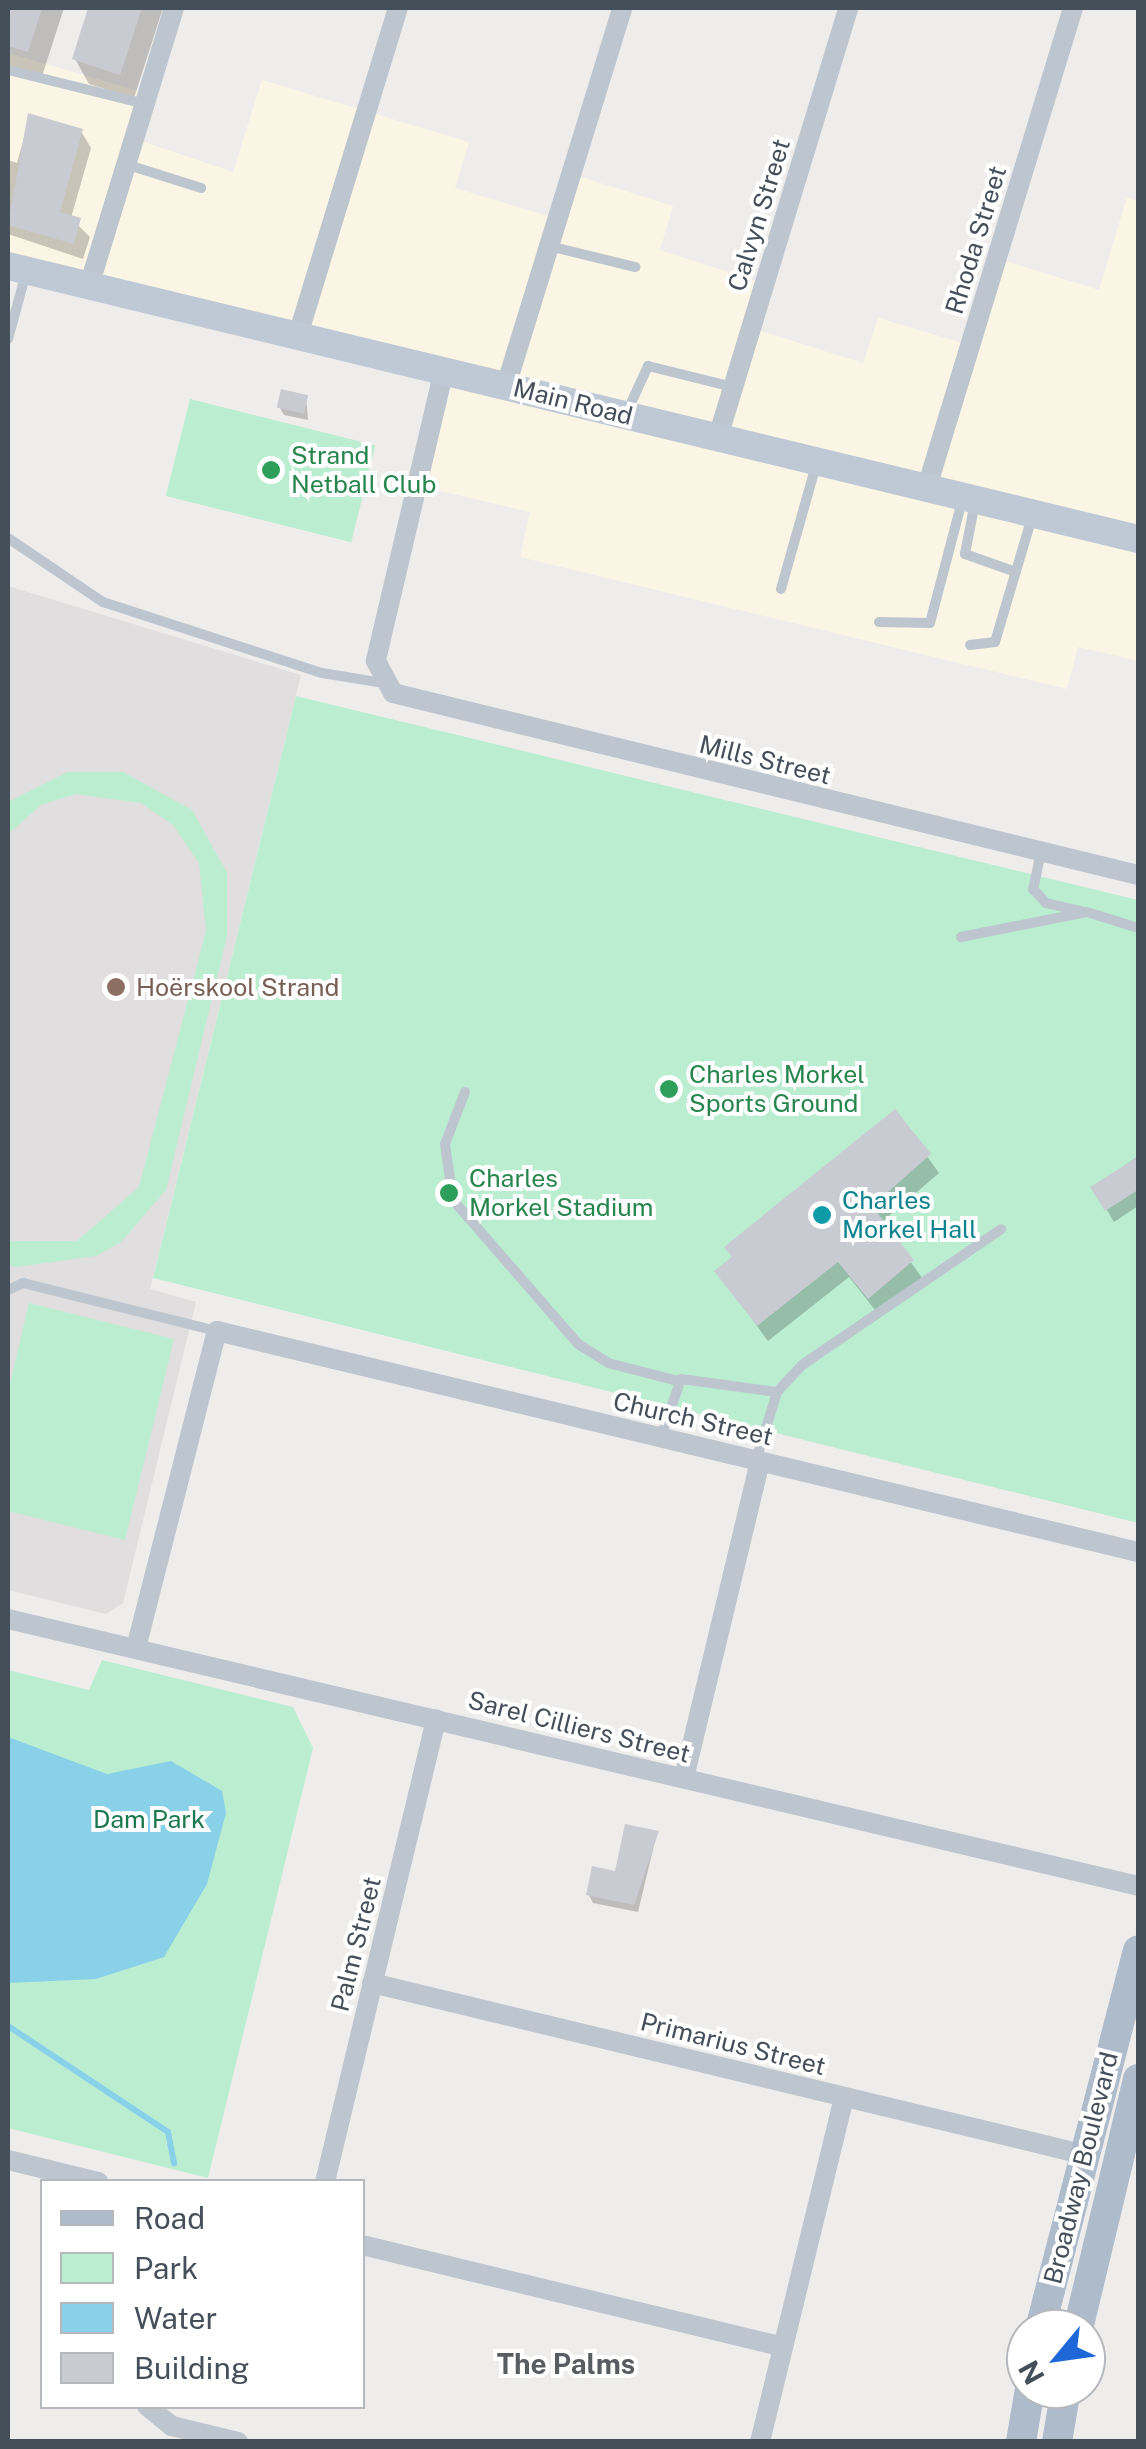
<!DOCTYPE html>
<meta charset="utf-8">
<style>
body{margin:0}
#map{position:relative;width:1146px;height:2449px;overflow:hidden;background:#efedec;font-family:"Public Sans",sans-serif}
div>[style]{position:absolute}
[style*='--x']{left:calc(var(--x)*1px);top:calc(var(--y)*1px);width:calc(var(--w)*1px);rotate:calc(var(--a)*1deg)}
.commercial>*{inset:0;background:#fbf5e5}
.education>*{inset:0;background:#e0dede}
.green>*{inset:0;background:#bbedd1;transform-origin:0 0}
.water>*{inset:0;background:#89d0e9}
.shadow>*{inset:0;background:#0003}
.stream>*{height:6px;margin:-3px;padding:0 3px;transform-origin:3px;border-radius:3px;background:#89d0e9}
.building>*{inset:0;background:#c9cbd2;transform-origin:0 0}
.service>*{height:10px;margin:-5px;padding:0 5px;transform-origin:5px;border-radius:5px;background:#bdc6cf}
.minor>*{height:20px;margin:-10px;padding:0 10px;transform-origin:10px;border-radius:10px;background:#bdc6cf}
.secondary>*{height:28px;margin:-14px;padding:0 14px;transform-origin:14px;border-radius:14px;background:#bfc9d5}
.primary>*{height:30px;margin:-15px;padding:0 15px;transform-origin:15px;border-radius:15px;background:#adbbcb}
.dots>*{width:28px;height:28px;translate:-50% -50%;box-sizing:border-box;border:5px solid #fff;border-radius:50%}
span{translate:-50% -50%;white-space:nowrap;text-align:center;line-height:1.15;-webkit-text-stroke:8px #fff;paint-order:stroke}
.street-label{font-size:25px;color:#454f59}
.leisure-label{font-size:25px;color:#27864d}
.left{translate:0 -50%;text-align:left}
.education-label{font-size:25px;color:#785e54}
.culture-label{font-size:25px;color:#0d838f}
.park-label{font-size:25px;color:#19784d}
.neighbourhood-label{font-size:28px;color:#595d61;font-weight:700}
.frame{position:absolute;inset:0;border:10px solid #454f59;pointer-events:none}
.legend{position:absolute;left:40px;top:2179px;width:325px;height:230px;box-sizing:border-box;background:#fff;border:2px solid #b5b9bd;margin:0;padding:12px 18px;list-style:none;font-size:30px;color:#454f59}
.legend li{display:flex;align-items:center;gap:20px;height:50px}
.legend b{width:50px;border:2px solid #b5b9bd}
.north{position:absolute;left:1006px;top:2309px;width:100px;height:100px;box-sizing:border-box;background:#fff;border:2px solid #b5b9bd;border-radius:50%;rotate:241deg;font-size:28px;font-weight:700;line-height:40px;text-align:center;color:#454f59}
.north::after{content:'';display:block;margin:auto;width:35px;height:45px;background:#1e67d8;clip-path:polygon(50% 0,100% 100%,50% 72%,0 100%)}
</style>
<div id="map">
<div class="commercial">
<div style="clip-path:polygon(8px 53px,149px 94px,135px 139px,233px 172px,262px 80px,469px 142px,455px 188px,558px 219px,572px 174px,673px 206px,660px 250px,765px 284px,752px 328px,863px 363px,878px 318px,970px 345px,996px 258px,1099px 290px,1127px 197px,1138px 201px,1138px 661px,1078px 647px,1067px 689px,520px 557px,530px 512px,419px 486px,446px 369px,8px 262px)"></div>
</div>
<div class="education">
<div style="clip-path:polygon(8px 586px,301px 675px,150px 1289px,196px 1302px,123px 1603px,106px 1614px,8px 1590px)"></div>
</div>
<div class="green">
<div style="left:190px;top:399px;width:191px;height:100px;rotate:14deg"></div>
<div style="clip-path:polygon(296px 696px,1138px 900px,1138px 1523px,153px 1278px)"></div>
<div style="clip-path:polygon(68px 772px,123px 772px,192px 810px,227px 873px,227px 936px,166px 1190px,121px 1242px,96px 1256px,16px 1267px,8px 1265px,8px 1241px,77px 1241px,139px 1187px,206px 931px,199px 863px,173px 825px,141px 803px,76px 794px,41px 805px,8px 834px,8px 802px)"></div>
<div style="clip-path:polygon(29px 1303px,174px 1339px,125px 1540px,8px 1511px,8px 1392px)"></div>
<div style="clip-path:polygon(102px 1660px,293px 1707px,313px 1748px,208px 2178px,8px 2128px,8px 1670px,89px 1690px)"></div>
</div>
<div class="water">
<div style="clip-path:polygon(8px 1737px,107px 1774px,171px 1761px,222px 1791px,226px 1813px,207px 1884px,164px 1957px,96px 1979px,8px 1983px)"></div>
</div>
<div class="shadow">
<div style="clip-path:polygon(8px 8px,64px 8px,42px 76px,8px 65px)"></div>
<div style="clip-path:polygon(91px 8px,163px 8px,134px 98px,89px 84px,75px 59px)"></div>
<div style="clip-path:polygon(30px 116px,81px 131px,91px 148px,71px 218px,90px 237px,83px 259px,8px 234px,8px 160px,17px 163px)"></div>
<div style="clip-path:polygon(306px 397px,308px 420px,284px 415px,280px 408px)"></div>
<div style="clip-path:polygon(895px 1112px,939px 1173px,882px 1222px,922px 1278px,879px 1315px,849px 1277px,768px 1341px,717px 1272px)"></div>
<div style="clip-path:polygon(1138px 1156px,1138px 1206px,1114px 1222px,1094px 1188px)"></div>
<div style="clip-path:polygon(657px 1833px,638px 1912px,593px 1903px,589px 1895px)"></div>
</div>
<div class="stream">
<div style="--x:8;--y:2026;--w:192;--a:33.5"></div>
<div style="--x:168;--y:2132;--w:32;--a:79"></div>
</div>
<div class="building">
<div style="clip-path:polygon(8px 8px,42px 8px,28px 52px,8px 46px)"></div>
<div style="clip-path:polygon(88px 8px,142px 8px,120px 75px,72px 59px)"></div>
<div style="clip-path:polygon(28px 113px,83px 129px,60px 212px,81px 218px,74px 244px,8px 225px)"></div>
<div style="left:281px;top:389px;width:28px;height:19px;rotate:13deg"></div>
<div style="clip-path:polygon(895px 1109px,931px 1154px,872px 1206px,914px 1260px,868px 1299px,838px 1262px,757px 1326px,714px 1271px,732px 1257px,724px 1247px)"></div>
<div style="clip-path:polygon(1138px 1157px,1138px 1190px,1105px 1211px,1090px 1187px)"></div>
<div style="clip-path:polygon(625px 1824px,659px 1831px,634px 1905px,586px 1895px,592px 1866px,615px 1871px)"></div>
</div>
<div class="service">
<div style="--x:8;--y:70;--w:141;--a:13.9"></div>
<div style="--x:125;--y:164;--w:80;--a:17.5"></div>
<div style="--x:549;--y:246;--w:89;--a:13.7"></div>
<div style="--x:8;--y:339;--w:68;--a:-74.7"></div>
<div style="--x:626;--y:414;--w:53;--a:-65.4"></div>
<div style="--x:648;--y:366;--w:88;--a:13.9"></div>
<div style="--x:975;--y:502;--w:53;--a:100.9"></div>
<div style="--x:965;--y:554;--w:54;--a:19.4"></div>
<div style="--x:8;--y:538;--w:115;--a:34"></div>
<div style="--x:103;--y:602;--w:230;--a:18"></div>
<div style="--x:322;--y:673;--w:63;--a:9.2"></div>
<div style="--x:781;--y:589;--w:132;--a:-74.2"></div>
<div style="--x:879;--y:622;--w:51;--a:1.1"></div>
<div style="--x:930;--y:623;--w:130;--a:-75.3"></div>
<div style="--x:970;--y:645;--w:25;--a:-7"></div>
<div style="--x:995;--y:642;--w:134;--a:-73.5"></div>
<div style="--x:1041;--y:852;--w:38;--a:102"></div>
<div style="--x:1033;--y:889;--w:19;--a:47"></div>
<div style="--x:1046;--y:903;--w:36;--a:13"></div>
<div style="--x:961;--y:937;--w:128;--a:-11.2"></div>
<div style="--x:1087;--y:912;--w:53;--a:17.4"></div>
<div style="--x:465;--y:1092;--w:56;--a:111"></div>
<div style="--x:445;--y:1144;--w:57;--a:81.9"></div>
<div style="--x:453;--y:1200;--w:191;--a:49"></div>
<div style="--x:578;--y:1344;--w:36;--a:32"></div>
<div style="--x:608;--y:1363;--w:72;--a:14.4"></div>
<div style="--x:8;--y:1290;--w:17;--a:-25"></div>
<div style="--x:23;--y:1283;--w:200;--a:13.9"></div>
<div style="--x:661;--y:1437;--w:61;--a:-71"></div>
<div style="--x:681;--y:1379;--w:97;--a:7.7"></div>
<div style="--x:756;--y:1460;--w:71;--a:-72.8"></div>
<div style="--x:777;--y:1392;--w:37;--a:-47"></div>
<div style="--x:802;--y:1365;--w:241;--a:-34.3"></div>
</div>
<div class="minor">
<div style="--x:89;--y:286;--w:291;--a:-73"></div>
<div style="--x:298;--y:335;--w:342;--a:-73"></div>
<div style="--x:444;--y:370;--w:299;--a:103.2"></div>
<div style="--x:376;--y:661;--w:36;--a:62"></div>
<div style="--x:393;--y:693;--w:767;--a:13.73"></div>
<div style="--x:506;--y:386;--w:395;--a:-72.9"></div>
<div style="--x:718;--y:437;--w:448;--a:-73.1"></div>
<div style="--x:927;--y:487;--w:501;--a:-73.05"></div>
<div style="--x:8;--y:1619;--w:1161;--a:13.29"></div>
<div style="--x:136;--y:1648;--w:327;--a:-75.7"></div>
<div style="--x:217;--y:1331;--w:947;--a:13.49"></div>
<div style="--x:684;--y:1778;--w:326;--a:-76.5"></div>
<div style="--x:372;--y:1983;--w:730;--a:13.54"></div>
<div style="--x:8;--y:2160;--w:93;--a:13.7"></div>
<div style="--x:325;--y:2182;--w:476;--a:-76.5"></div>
<div style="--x:362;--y:2245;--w:433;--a:13.6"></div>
<div style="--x:147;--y:2406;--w:32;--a:39"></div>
<div style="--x:172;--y:2426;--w:68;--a:13.6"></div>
<div style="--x:760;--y:2442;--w:355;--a:-76.3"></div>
</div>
<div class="secondary">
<div style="--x:8;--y:266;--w:1163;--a:13.58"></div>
</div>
<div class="primary">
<div style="--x:1040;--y:2329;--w:391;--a:-75.5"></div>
<div style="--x:1078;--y:2329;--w:257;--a:-76.5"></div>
<div style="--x:1021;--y:2442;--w:54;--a:-80.4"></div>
<div style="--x:1057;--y:2442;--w:54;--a:-80.4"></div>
</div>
<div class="dots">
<div style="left:271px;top:470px;background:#2e9e5b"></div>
<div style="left:116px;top:987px;background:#8d6e63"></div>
<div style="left:669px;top:1089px;background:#2e9e5b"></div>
<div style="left:449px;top:1193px;background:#2e9e5b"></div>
<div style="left:822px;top:1215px;background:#0f9aa8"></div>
</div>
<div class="street-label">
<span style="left:759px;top:215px;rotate:-73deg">Calvyn Street</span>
<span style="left:976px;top:240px;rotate:-73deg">Rhoda Street</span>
<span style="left:573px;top:402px;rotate:14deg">Main Road</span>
<span style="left:765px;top:760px;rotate:14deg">Mills Street</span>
<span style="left:693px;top:1419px;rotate:13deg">Church Street</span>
<span style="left:579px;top:1727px;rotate:14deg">Sarel Cilliers Street</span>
<span style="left:356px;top:1944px;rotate:-76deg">Palm Street</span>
<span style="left:733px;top:2044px;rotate:14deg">Primarius Street</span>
<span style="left:1081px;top:2168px;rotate:-76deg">Broadway Boulevard</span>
</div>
<div class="leisure-label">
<span class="left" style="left:291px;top:470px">Strand<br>Netball Club</span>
<span class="left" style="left:689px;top:1089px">Charles Morkel<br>Sports Ground</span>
<span class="left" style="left:469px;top:1193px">Charles<br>Morkel Stadium</span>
</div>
<div class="education-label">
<span class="left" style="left:136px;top:987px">Hoërskool Strand</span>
</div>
<div class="culture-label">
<span class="left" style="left:842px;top:1215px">Charles<br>Morkel Hall</span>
</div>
<div class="park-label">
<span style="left:149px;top:1819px">Dam Park</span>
</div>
<div class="neighbourhood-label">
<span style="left:566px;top:2364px">The Palms</span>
</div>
<div class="frame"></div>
<ul class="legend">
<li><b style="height:12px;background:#adbbcb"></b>Road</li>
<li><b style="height:28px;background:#bbedd1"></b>Park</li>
<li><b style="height:28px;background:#89d0e9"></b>Water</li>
<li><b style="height:28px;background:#c9cbd2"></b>Building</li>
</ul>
<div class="north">N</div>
</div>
